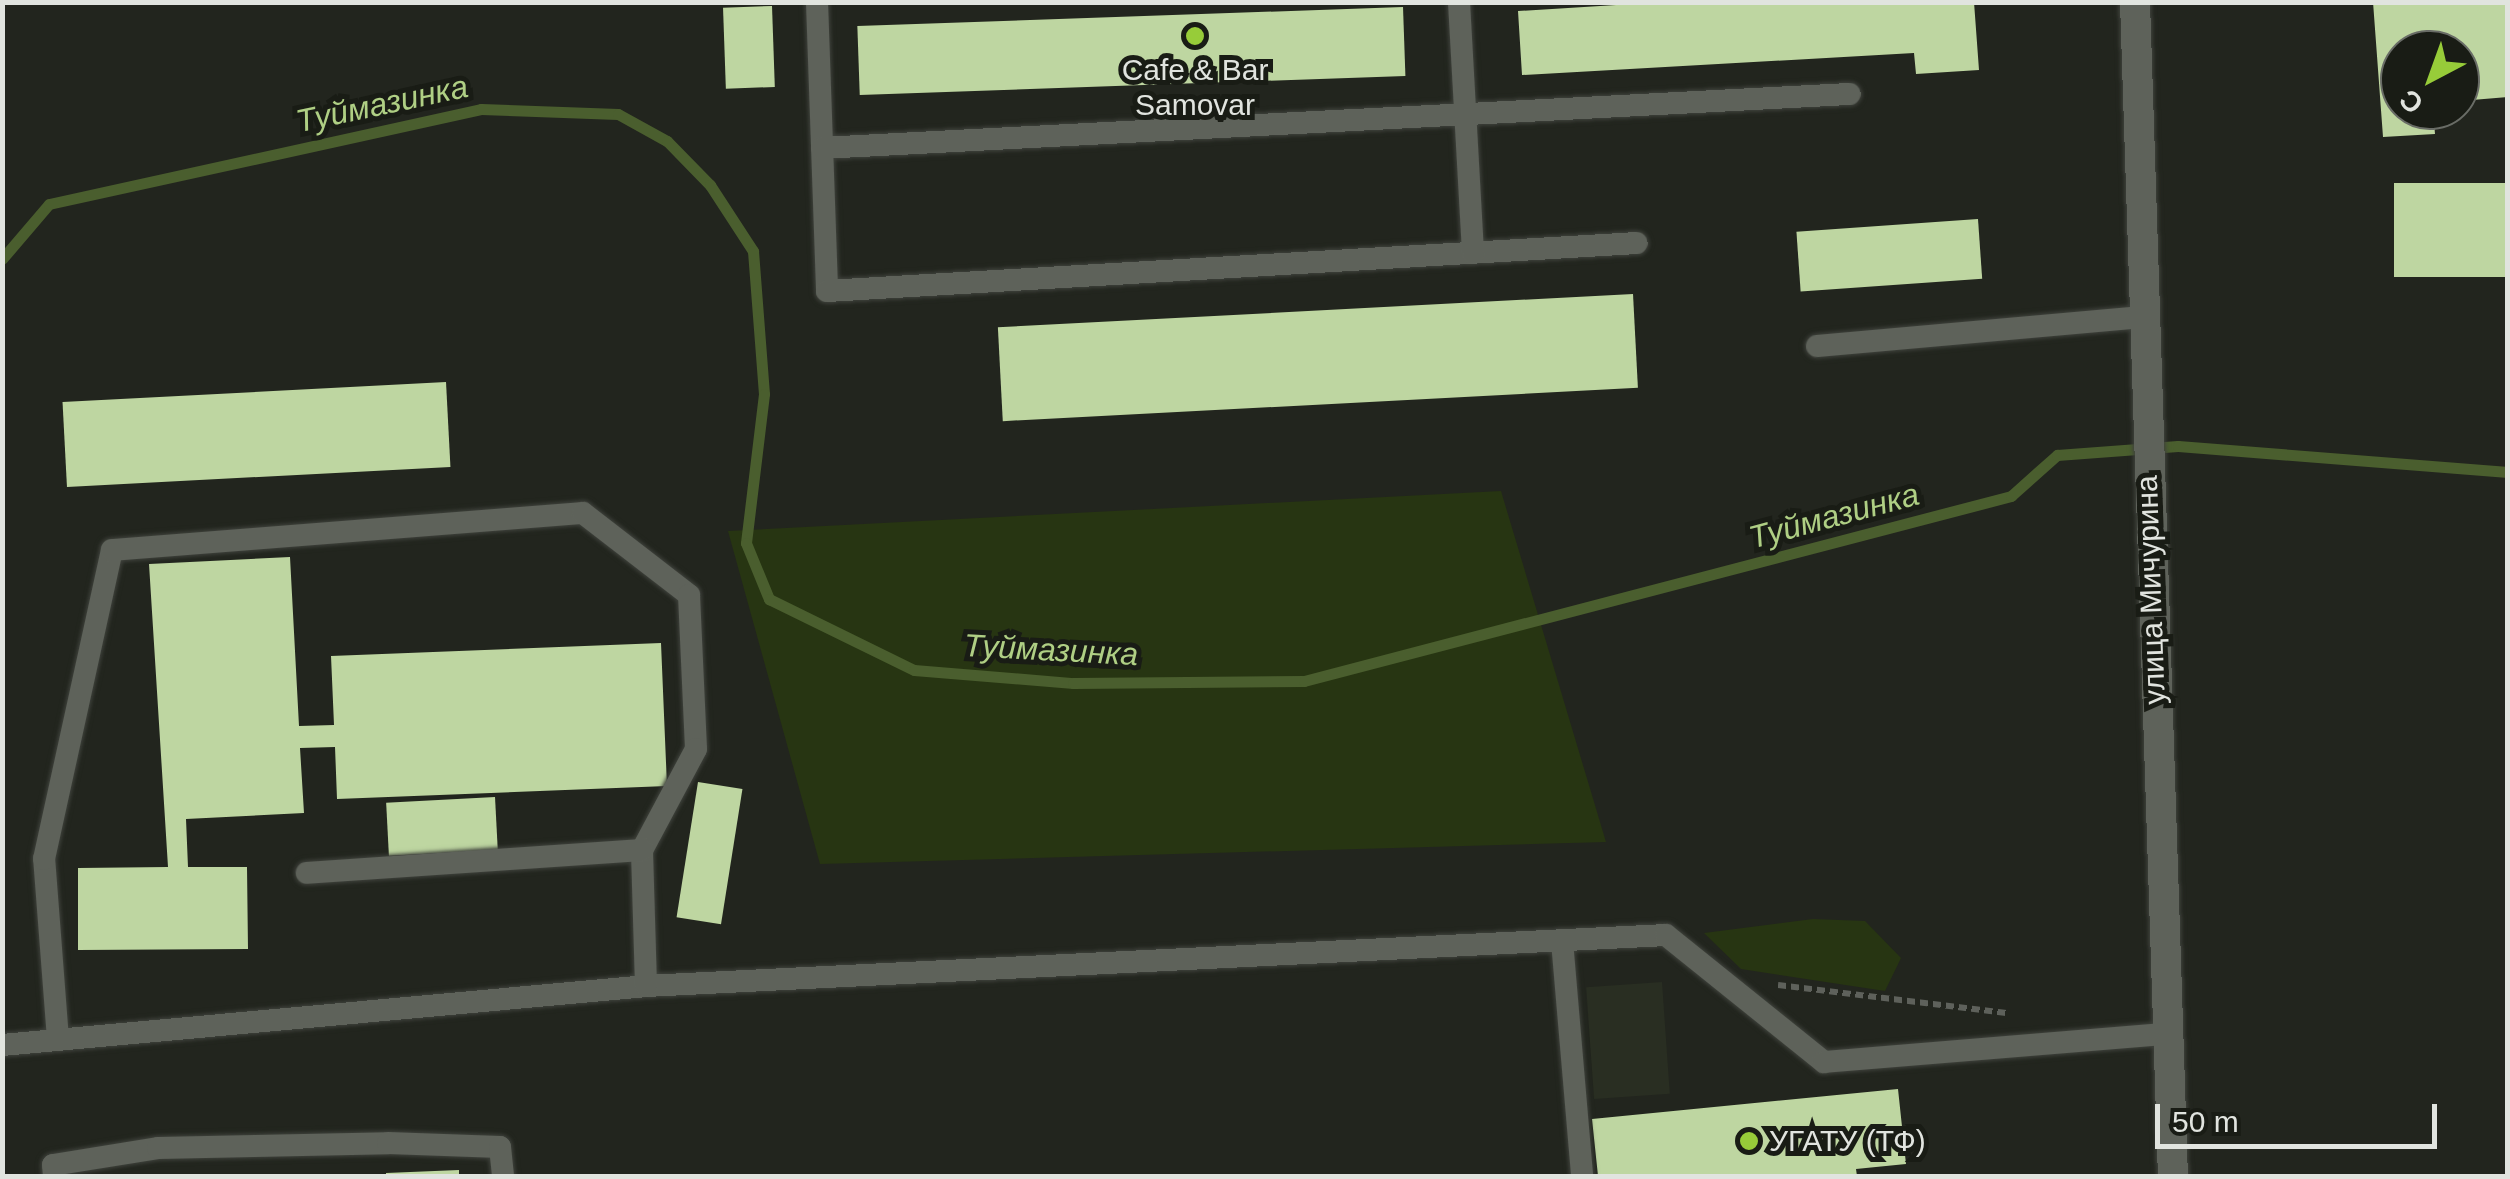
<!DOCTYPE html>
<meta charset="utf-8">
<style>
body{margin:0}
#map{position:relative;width:2510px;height:1179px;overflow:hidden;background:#22251e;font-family:Helvetica,sans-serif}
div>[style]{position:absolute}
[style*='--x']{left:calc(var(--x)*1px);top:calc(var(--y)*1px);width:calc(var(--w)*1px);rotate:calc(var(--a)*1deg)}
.built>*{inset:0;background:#292e22;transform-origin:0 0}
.green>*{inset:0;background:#273512}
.stream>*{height:11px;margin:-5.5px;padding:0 5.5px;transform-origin:5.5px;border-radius:5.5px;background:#4a5e2e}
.building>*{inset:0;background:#bed6a1;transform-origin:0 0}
.path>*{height:6px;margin-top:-3px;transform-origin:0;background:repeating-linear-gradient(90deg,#5e615b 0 8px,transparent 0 13px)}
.roads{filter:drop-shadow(0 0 2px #3f423c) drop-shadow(0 0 2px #3f423c)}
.lane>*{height:22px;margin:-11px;padding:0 11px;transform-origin:11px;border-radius:11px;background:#5e625a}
.secondary>*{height:30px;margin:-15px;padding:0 15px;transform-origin:15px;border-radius:15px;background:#5e625a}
.dots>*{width:28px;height:28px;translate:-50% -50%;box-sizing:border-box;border:5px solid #191c15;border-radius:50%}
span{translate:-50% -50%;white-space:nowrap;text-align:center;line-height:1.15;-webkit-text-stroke:10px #191c15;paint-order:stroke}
.poi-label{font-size:30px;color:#e1e4df}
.left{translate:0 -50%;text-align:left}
.street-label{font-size:30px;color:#e1e4df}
.water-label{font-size:32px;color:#afcf84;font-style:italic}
.frame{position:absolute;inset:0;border:5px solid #e1e4df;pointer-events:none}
.north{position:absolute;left:2380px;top:30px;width:100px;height:100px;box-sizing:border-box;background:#191c15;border:2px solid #696c66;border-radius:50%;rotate:221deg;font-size:28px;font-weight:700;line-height:40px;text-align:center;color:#e1e4df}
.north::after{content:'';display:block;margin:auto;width:35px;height:45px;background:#97cc39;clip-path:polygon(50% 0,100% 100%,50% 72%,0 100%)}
.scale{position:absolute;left:2155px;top:1104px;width:282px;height:45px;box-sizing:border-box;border:5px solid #e1e4df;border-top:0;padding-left:12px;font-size:30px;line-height:35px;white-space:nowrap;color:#e1e4df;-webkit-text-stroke:8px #191c15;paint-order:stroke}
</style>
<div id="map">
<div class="built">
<div style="left:1662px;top:982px;width:112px;height:76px;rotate:86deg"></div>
</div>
<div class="green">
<div style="clip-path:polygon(1501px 491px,1606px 842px,820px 864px,728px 531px)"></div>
<div style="clip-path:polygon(1813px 919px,1865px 921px,1901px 958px,1885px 991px,1741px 969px,1704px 933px)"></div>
</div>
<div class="stream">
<div style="--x:2;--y:259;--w:72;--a:-49.5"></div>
<div style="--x:49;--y:204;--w:442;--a:-12.4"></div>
<div style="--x:481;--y:109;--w:137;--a:2.1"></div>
<div style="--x:618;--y:114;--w:56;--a:28.9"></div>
<div style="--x:667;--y:141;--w:62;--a:45.7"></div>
<div style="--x:710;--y:185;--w:79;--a:56.9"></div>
<div style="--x:753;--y:251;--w:143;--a:85.6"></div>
<div style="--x:764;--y:394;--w:150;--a:96.9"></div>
<div style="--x:746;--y:543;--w:61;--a:67.7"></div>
<div style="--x:769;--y:599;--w:161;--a:26.1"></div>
<div style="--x:914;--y:670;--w:160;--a:4.7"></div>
<div style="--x:1073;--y:683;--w:231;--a:-0.5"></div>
<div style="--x:1304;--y:681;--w:731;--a:-14.66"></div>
<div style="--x:2011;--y:496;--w:62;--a:-41.7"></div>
<div style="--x:2057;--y:455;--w:121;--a:-4.3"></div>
<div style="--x:2178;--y:446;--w:331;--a:4.5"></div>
</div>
<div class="building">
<div style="clip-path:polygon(1664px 2px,1974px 2px,1979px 70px,1916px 74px,1914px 53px,1522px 75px,1518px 11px)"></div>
<div style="clip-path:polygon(2373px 2px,2508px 2px,2508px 97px,2460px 101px,2460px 50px,2400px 50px,2400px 110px,2433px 110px,2435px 134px,2383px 137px)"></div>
<div style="left:772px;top:6px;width:81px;height:49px;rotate:88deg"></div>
<div style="left:1403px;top:7px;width:69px;height:546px;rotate:88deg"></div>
<div style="left:2508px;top:183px;width:94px;height:114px;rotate:90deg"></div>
<div style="left:1978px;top:219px;width:60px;height:182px;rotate:86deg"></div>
<div style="left:1633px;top:294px;width:94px;height:636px;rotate:87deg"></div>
<div style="left:446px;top:382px;width:85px;height:384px;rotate:87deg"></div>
<div style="clip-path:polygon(290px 557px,299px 726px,334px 725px,331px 656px,661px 643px,667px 786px,337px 799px,335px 747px,300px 748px,304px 813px,186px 819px,188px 867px,247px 867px,248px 949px,78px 950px,78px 868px,168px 867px,149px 564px)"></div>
<div style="left:698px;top:782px;width:45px;height:137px;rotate:9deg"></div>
<div style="left:495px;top:797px;width:53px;height:109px;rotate:87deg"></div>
<div style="clip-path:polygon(1898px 1089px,1906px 1164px,1856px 1169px,1857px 1176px,1598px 1176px,1592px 1119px)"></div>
<div style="clip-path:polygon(459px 1170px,459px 1176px,386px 1176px,386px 1173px)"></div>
</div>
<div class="path">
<div style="--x:1778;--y:985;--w:230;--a:7"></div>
</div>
<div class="roads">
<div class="lane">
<div style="--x:817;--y:2;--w:289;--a:88"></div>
<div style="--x:827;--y:291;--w:811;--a:-3.39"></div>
<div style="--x:1459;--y:2;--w:251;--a:86.8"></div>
<div style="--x:822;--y:148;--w:1029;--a:-3.01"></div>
<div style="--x:1817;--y:346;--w:327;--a:-5.1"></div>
<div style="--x:1562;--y:941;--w:236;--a:85.1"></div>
<div style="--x:646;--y:986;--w:1021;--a:-2.86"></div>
<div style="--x:1666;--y:935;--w:203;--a:38.8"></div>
<div style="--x:1824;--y:1062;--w:345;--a:-4.7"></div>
<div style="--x:58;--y:1039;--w:181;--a:-94.4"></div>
<div style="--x:44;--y:859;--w:316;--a:-77.6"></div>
<div style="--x:112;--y:550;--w:472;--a:-4.5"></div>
<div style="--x:583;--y:513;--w:134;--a:37.7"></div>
<div style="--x:689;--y:595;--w:154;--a:87.4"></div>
<div style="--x:696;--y:749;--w:115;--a:118.1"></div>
<div style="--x:2;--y:1045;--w:647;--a:-5.23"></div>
<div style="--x:646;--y:986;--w:136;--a:-91.7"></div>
<div style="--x:642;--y:850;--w:336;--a:176.1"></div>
<div style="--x:54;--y:1176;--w:11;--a:-95"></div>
<div style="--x:53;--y:1165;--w:106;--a:-9.2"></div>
<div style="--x:158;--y:1148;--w:230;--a:-1.2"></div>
<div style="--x:388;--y:1143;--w:112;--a:2"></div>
<div style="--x:500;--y:1147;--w:29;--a:84"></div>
</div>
<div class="secondary">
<div style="--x:2135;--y:2;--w:1175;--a:88.15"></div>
</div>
</div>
<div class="dots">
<div style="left:1195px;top:36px;background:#97cc39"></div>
<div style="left:1749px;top:1141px;background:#97cc39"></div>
</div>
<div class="poi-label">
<span style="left:1195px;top:87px">Cafe &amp; Bar<br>Samovar</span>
<span class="left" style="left:1769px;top:1141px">УГАТУ (ТФ)</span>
</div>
<div class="street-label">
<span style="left:2151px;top:590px;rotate:-92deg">улица Мичурина</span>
</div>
<div class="water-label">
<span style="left:382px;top:104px;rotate:-12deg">Туймазинка</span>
<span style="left:1834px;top:516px;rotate:-15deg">Туймазинка</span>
<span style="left:1051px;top:650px;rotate:3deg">Туймазинка</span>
</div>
<div class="frame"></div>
<div class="north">С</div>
<div class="scale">50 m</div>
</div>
